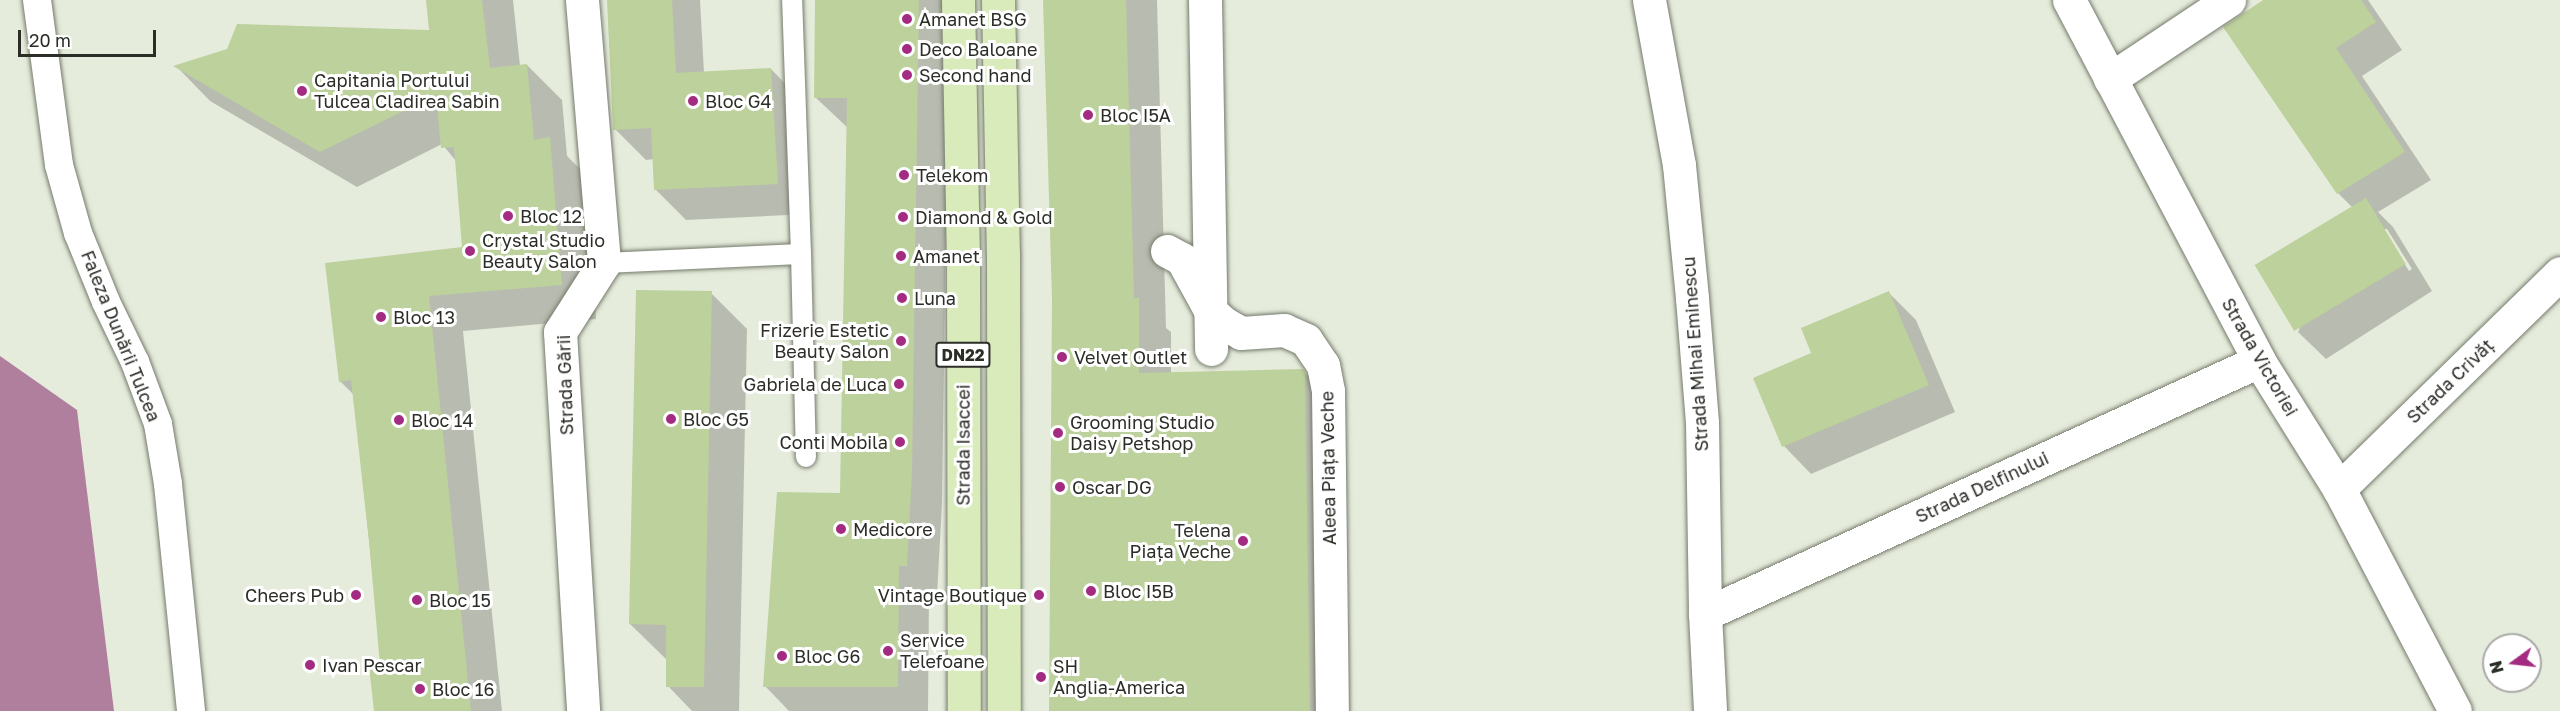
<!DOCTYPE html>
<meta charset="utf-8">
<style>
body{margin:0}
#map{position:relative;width:2560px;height:711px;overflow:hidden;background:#e6ecdc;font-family:"Golos Text",sans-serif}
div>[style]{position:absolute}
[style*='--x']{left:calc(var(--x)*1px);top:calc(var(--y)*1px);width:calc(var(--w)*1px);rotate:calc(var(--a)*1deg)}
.water>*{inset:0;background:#b17f9e}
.shadow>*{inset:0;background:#0003}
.building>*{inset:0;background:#bdd19c;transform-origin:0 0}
.roads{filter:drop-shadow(0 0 2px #757b6c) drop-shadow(0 0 2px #757b6c)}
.service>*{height:20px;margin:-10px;padding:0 10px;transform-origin:10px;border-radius:10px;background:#fff}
.pedestrian>*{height:28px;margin:-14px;padding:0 14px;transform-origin:14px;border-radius:14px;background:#fff}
.minor>*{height:33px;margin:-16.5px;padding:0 16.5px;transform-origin:16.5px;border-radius:16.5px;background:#fff}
.tertiary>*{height:33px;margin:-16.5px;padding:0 16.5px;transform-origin:16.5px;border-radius:16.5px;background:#fff}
.primary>*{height:33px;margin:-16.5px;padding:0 16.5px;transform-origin:16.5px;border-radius:16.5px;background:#d9ebbb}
.dots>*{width:16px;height:16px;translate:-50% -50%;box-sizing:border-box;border:3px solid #fff;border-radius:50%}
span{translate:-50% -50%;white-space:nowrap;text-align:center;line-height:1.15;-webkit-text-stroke:6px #fff;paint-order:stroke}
.shield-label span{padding:2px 4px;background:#fff;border:2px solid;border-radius:4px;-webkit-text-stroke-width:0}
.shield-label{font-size:16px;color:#2b2d27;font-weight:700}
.poi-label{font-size:18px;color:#2b2d27}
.left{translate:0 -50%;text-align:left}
.right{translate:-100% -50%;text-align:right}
.street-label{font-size:18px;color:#2b2d27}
.north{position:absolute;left:2482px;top:633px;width:60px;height:60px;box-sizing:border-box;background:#fff;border:2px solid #aaaba9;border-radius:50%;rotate:255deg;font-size:16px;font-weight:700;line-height:24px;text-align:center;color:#2b2d27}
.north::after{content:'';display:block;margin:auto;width:21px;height:27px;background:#a42b82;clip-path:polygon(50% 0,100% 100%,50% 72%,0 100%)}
.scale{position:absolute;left:18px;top:30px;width:138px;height:27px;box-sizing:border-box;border:3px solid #2b2d27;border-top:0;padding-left:8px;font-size:18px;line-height:21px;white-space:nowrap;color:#2b2d27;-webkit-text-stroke:4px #fff;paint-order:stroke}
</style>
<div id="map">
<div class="water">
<div style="clip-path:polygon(0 356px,77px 410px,114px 711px,0 711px)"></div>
</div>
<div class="shadow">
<div style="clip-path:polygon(428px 0,513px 0,520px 66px,527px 65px,562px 100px,567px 156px,585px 174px,596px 319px,463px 331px,502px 711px,375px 711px,382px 666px,354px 395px,340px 381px,464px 248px,456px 161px,442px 144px,357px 187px,210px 101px,176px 66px,431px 31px)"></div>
<div style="clip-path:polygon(608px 0,700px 0,704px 73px,771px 69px,801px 100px,808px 214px,686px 220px,656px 190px,654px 159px,646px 160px,615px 129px)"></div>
<div style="clip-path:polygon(816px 0,949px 0,942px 503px,937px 596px,929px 596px,928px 711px,789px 711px,765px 686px,842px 495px,848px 128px,815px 97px)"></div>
<div style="clip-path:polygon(1045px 0,1157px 0,1166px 328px,1171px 332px,1171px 373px,1302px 370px,1335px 403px,1342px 711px,1051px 711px,1054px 299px)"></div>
<div style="clip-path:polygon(evenodd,2266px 0,2368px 0,2402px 50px,2362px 76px,2431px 180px,2378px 212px,2393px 227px,2432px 291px,2326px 359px,2298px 332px,2353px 208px,2338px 193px,2266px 0,2383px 229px,2387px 229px,2412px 269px,2409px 271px,2383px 229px)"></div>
<div style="clip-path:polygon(1888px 292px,1916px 320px,1955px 412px,1811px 474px,1784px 446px,1755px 379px,1813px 353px)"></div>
<div style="clip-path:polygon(711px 293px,747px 329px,739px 711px,692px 711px,668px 686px,666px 659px,630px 624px)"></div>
</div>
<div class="building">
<div style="clip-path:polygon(426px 0,482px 0,490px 68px,527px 64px,534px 140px,550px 137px,562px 285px,429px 296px,471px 711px,374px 711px,369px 666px,380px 665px,369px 541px,351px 380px,339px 382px,325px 263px,462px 247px,454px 147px,441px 148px,436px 95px,320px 152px,173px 66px,227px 49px,237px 24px,429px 30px)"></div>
<div style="clip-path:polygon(607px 0,672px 0,676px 73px,771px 68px,778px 184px,654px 190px,651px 128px,613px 130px)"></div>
<div style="clip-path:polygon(815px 0,919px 0,912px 471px,907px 566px,899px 566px,898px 687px,763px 687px,777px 492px,840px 493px,847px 98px,814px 98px)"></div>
<div style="clip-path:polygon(1043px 0,1126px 0,1134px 298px,1139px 298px,1139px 373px,1303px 369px,1305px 372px,1310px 711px,1049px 711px,1052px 299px)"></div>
<div style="clip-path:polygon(2263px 0,2361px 0,2376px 22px,2336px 48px,2405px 152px,2337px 194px,2223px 27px)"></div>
<div style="left:2366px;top:198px;width:77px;height:130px;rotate:59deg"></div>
<div style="clip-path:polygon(636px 290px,712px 291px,704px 687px,666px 687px,666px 625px,629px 624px)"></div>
<div style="clip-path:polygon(1889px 291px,1929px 385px,1782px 447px,1753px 378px,1811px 353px,1801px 328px)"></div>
</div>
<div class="roads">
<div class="service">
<div style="--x:801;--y:254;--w:203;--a:88.6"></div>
<div style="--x:604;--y:263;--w:197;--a:-2.6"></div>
<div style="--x:801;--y:254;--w:254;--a:-92"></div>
</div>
<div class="pedestrian">
<div style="--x:37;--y:0;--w:166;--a:82.4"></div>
<div style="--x:59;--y:165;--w:71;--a:74.4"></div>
<div style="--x:78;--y:233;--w:74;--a:67.9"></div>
<div style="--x:106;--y:302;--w:67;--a:64.2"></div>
<div style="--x:135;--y:362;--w:66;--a:69.6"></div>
<div style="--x:158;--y:424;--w:61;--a:80.5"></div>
<div style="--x:168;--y:484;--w:228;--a:84.2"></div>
</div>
<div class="minor">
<div style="--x:582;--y:0;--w:264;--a:85.2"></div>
<div style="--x:604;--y:263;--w:82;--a:122.5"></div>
<div style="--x:560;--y:332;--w:380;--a:86.5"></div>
<div style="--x:1205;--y:0;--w:349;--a:89"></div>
<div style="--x:1649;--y:0;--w:168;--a:79.7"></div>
<div style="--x:1679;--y:165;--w:134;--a:84.4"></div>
<div style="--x:1692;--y:298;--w:124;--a:85.4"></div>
<div style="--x:1702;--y:422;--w:192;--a:89.1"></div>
<div style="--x:1705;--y:614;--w:97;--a:87"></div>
<div style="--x:2110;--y:79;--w:143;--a:-33.6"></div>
<div style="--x:1167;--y:251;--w:17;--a:28"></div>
<div style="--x:1182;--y:259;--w:60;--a:61.3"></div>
<div style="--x:1211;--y:312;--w:18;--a:41"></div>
<div style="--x:1225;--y:324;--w:18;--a:29"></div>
<div style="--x:1241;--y:333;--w:43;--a:-4"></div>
<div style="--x:1284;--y:330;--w:24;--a:24"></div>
<div style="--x:1306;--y:340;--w:30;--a:56"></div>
<div style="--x:1323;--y:365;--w:26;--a:79"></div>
<div style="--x:1328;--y:391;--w:320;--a:89.3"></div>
<div style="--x:2339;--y:489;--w:309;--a:-44.3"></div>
<div style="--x:1705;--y:614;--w:609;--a:-24.55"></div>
</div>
<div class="tertiary">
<div style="--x:2069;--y:0;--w:408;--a:62.2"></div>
<div style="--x:2259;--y:361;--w:151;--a:58"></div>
<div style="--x:2339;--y:489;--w:250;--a:62.4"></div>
</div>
<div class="primary">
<div style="--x:958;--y:0;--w:252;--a:88.9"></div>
<div style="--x:963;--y:252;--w:459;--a:89.9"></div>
<div style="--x:998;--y:0;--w:253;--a:88.9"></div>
<div style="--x:1003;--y:253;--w:458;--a:89.9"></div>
</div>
</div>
<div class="dots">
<div style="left:907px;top:19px;background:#a42b82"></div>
<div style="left:907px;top:49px;background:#a42b82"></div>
<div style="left:907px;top:75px;background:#a42b82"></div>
<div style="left:302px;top:91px;background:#a42b82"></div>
<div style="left:693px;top:101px;background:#a42b82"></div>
<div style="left:1088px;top:115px;background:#a42b82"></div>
<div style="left:904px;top:175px;background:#a42b82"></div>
<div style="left:508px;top:216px;background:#a42b82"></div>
<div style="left:903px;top:217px;background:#a42b82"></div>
<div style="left:470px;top:251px;background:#a42b82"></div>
<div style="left:901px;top:256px;background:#a42b82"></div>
<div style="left:902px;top:298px;background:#a42b82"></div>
<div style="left:381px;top:317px;background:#a42b82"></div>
<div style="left:901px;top:341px;background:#a42b82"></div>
<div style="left:1062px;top:357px;background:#a42b82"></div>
<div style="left:899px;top:384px;background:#a42b82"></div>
<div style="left:671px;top:419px;background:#a42b82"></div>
<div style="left:399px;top:420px;background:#a42b82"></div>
<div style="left:1058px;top:433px;background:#a42b82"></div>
<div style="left:900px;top:442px;background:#a42b82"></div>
<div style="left:1060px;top:487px;background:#a42b82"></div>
<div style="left:841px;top:529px;background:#a42b82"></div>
<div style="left:1243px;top:541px;background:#a42b82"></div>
<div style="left:1091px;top:591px;background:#a42b82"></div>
<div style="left:356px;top:595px;background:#a42b82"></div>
<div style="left:1039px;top:595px;background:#a42b82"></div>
<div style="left:417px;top:600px;background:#a42b82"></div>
<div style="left:888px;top:651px;background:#a42b82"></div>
<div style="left:782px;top:656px;background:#a42b82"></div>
<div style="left:310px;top:665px;background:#a42b82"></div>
<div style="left:1041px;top:677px;background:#a42b82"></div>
<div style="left:420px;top:689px;background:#a42b82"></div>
</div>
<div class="shield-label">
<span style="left:963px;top:355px">DN22</span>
</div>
<div class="poi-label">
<span class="left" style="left:919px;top:19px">Amanet BSG</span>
<span class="left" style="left:919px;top:49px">Deco Baloane</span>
<span class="left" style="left:919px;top:75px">Second hand</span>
<span class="left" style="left:314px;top:91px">Capitania Portului<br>Tulcea Cladirea Sabin</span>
<span class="left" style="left:705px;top:101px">Bloc G4</span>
<span class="left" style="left:1100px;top:115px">Bloc I5A</span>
<span class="left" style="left:916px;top:175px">Telekom</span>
<span class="left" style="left:520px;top:216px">Bloc 12</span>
<span class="left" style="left:915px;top:217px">Diamond &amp; Gold</span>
<span class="left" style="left:482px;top:251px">Crystal Studio<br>Beauty Salon</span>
<span class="left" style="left:913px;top:256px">Amanet</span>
<span class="left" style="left:914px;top:298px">Luna</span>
<span class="left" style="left:393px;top:317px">Bloc 13</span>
<span class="right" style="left:889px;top:341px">Frizerie Estetic<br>Beauty Salon</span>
<span class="left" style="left:1074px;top:357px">Velvet Outlet</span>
<span class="right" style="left:887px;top:384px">Gabriela de Luca</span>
<span class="left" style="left:683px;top:419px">Bloc G5</span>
<span class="left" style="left:411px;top:420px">Bloc 14</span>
<span class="left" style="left:1070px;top:433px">Grooming Studio<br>Daisy Petshop</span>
<span class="right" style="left:888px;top:442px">Conti Mobila</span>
<span class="left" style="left:1072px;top:487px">Oscar DG</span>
<span class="left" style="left:853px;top:529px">Medicore</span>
<span class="right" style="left:1231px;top:541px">Telena<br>Piața Veche</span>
<span class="left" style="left:1103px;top:591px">Bloc I5B</span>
<span class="right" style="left:344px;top:595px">Cheers Pub</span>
<span class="right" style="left:1027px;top:595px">Vintage Boutique</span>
<span class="left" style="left:429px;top:600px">Bloc 15</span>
<span class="left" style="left:900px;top:651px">Service<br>Telefoane</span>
<span class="left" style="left:794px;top:656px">Bloc G6</span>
<span class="left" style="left:322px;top:665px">Ivan Pescar</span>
<span class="left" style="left:1053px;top:677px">SH<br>Anglia-America</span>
<span class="left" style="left:432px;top:689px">Bloc 16</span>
</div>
<div class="street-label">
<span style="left:121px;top:336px;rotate:68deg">Faleza Dunării Tulcea</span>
<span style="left:1695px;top:354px;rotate:-94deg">Strada Mihai Eminescu</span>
<span style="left:2260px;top:357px;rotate:60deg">Strada Victoriei</span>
<span style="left:2450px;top:381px;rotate:-44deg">Strada Crivăț</span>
<span style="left:565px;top:385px;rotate:-92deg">Strada Gării</span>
<span style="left:963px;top:445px;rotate:-90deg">Strada Isaccei</span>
<span style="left:1328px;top:468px;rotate:-91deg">Aleea Piața Veche</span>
<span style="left:1982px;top:487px;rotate:-25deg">Strada Delfinului</span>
</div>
<div class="north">N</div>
<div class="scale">20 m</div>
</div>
